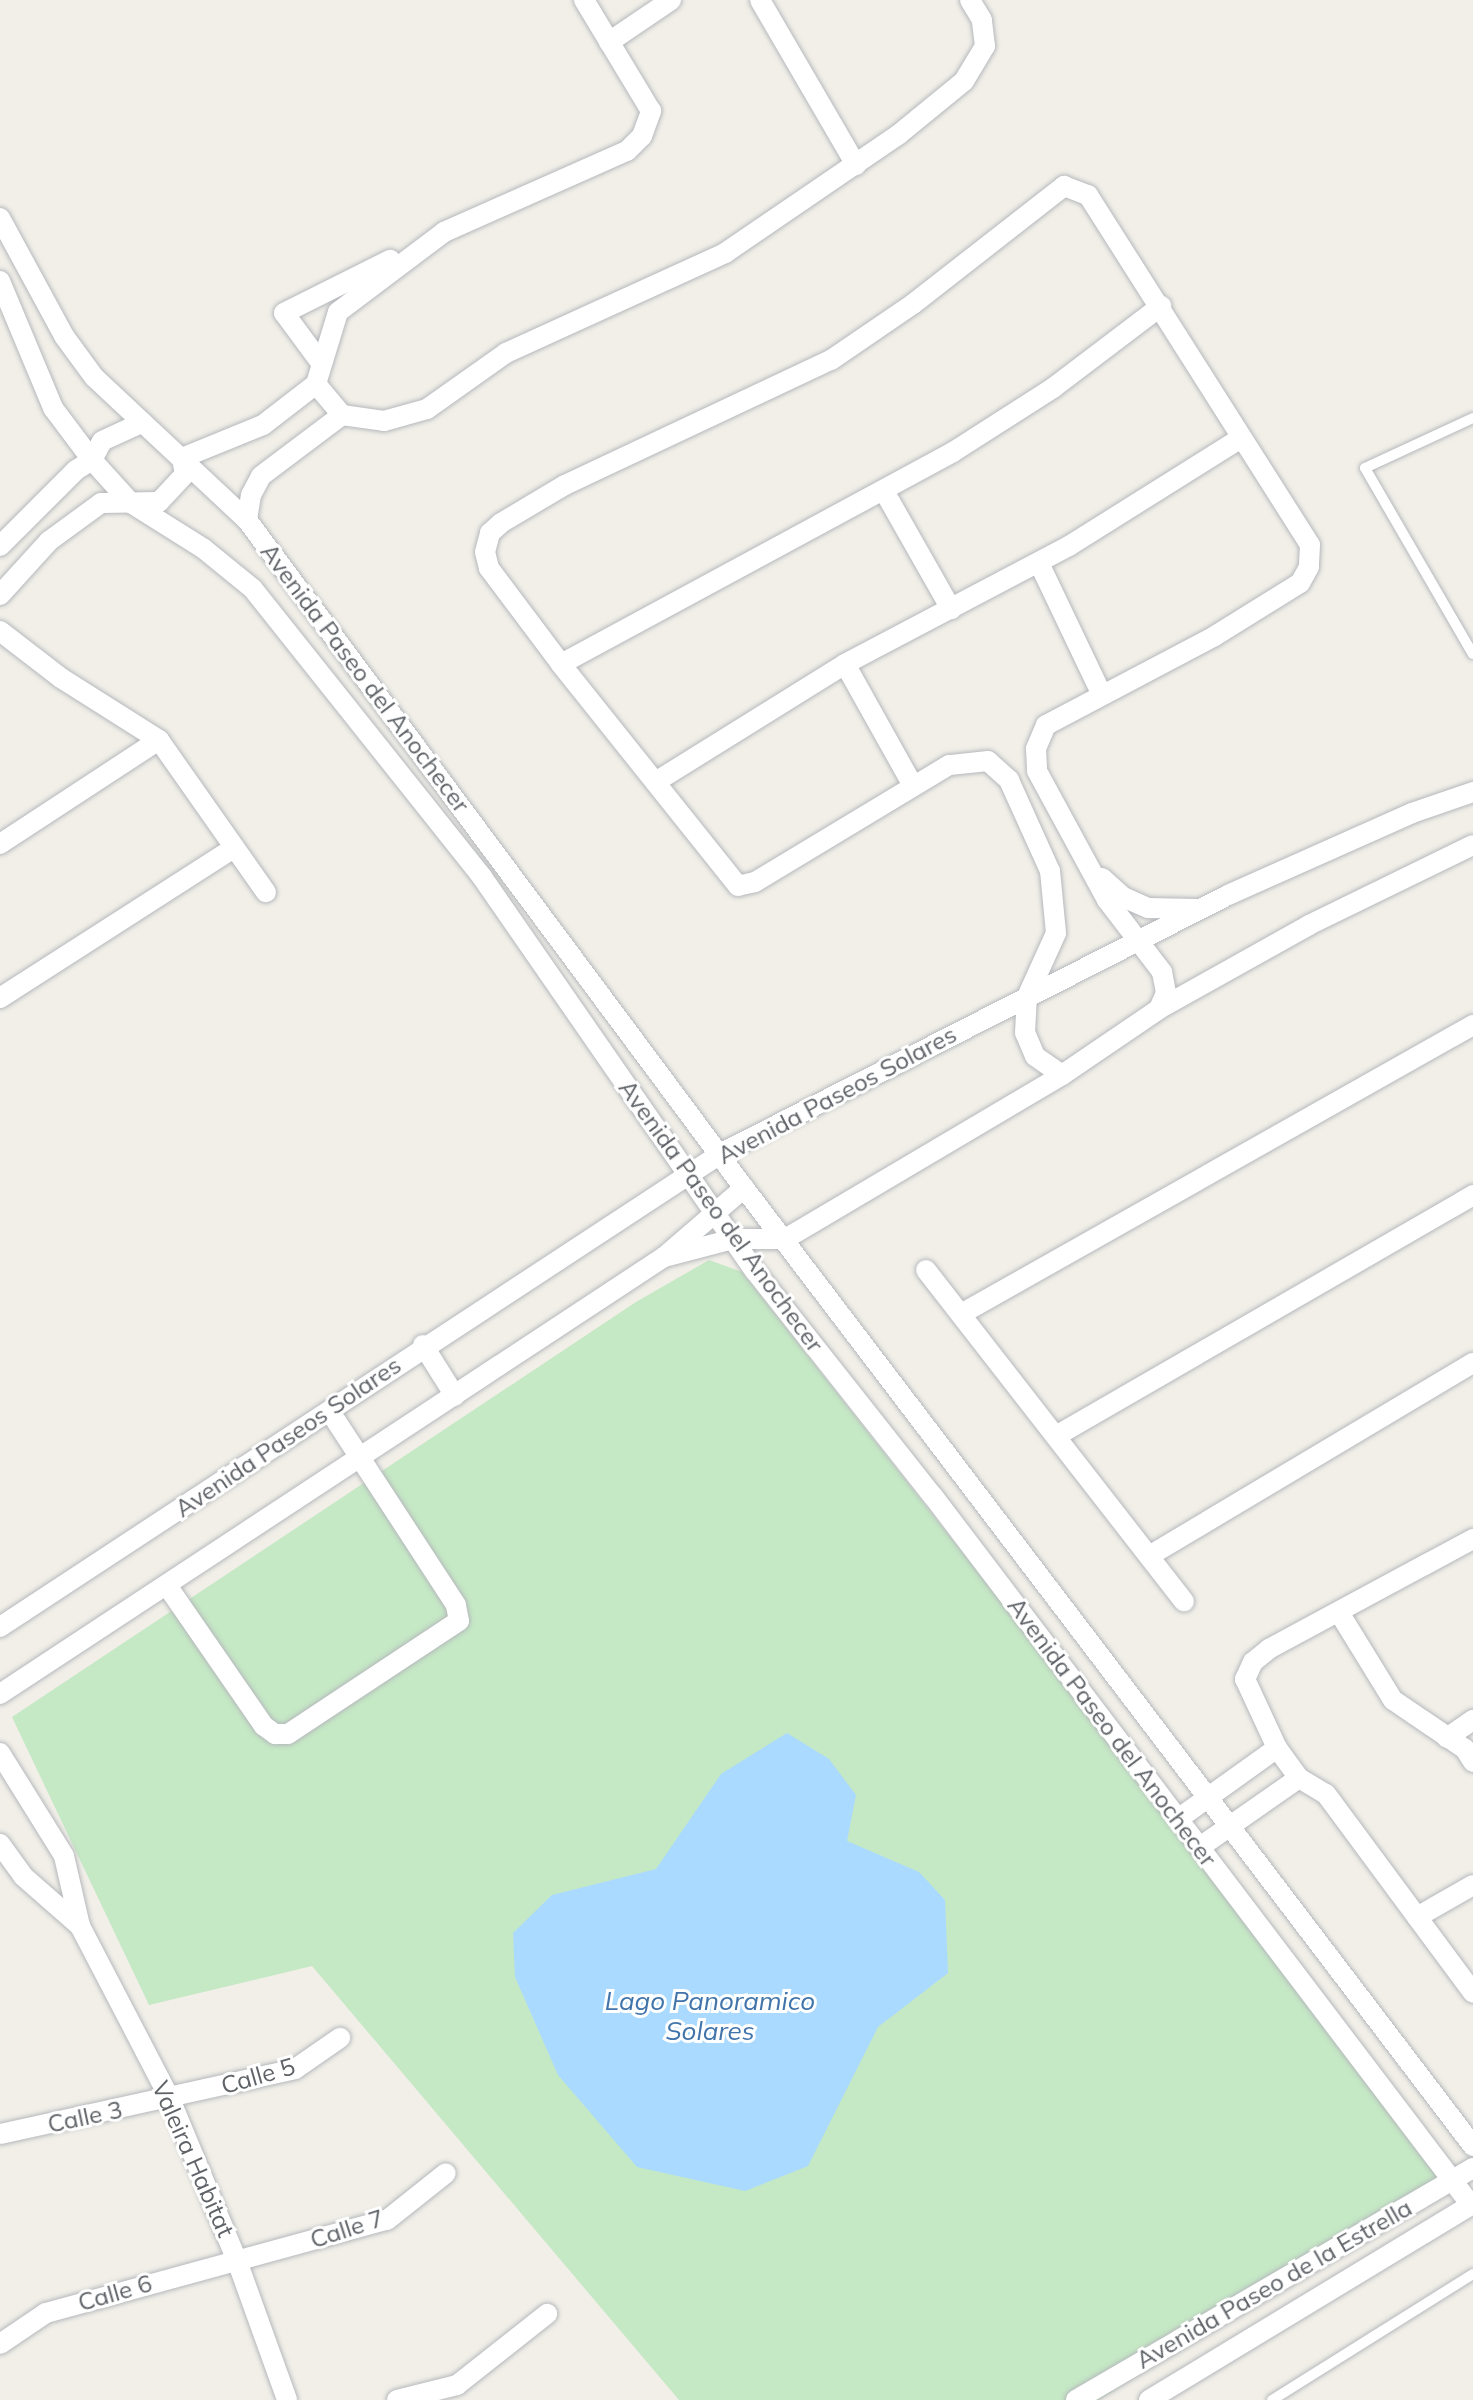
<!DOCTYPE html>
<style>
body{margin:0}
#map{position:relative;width:1473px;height:2400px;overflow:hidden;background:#f1efe8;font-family:Mulish,sans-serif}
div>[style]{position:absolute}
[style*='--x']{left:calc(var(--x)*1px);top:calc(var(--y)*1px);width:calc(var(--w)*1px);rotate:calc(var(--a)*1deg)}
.green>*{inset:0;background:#c5e8c5}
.water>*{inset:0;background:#aadaff}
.roads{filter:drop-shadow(0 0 2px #b5b8bc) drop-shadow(0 0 2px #b5b8bc)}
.lane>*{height:10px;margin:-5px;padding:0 5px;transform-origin:5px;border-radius:5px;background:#fff}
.street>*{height:20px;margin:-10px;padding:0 10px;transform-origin:10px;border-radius:10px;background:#fff}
span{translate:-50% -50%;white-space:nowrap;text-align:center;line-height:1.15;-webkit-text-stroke:6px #fff;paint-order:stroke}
.street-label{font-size:24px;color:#5f6368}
.water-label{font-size:26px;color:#4174aa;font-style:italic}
</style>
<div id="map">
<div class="green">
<div style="clip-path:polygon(709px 1260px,742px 1272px,1455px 2179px,1099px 2400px,679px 2400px,312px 1966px,149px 2005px,12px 1717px,636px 1302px)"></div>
</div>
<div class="water">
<div style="clip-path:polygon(787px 1733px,829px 1759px,856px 1795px,847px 1841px,919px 1872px,945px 1900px,948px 1973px,878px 2027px,808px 2166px,745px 2191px,637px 2167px,558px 2075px,515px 1977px,513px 1933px,552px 1895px,656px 1869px,721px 1774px)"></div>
</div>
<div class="roads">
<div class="lane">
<div style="--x:1473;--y:418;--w:119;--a:155.2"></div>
<div style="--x:1365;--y:468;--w:215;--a:59.9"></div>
<div style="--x:1272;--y:2400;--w:237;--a:-32.1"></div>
</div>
<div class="street">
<div style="--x:760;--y:0;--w:191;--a:59.8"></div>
<div style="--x:609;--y:42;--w:75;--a:-34.1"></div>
<div style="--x:0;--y:218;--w:134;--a:61.5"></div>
<div style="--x:64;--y:336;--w:51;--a:53.8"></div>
<div style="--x:94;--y:377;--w:209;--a:43.1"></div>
<div style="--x:247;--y:520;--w:833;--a:53.35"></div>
<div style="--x:744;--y:1188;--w:1204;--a:52.73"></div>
<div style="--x:0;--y:281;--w:138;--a:67.3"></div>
<div style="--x:53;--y:408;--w:65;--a:53.1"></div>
<div style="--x:92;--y:460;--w:58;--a:47.8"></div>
<div style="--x:131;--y:503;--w:86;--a:32.2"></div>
<div style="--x:204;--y:549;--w:63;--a:39.2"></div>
<div style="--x:253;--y:589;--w:368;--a:51.5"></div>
<div style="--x:482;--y:877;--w:479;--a:55.3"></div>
<div style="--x:755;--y:1271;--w:287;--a:51.7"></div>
<div style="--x:933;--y:1496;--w:890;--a:52.81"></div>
<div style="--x:321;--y:363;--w:62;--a:-126.5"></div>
<div style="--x:284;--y:313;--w:119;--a:-26.6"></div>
<div style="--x:316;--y:384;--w:40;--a:50"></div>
<div style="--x:884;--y:491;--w:136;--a:60.4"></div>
<div style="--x:247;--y:520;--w:25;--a:-81"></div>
<div style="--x:251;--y:495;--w:21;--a:-62"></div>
<div style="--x:261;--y:476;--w:101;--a:-37"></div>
<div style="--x:342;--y:415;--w:42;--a:8.1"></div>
<div style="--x:384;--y:421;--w:45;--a:-15.6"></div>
<div style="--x:427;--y:409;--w:97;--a:-35.3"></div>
<div style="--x:506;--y:353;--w:241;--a:-24.5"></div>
<div style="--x:725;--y:253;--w:209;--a:-34.3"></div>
<div style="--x:898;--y:135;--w:85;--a:-39.3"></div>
<div style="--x:964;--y:81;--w:41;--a:-59"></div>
<div style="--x:985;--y:46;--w:26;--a:-97"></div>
<div style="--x:982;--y:20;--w:23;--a:-121"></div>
<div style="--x:0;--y:546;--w:107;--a:-45"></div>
<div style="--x:76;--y:470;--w:19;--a:-32"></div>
<div style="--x:92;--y:460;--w:21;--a:-62"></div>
<div style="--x:102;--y:441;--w:41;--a:-24.7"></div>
<div style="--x:1039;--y:563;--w:146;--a:64.5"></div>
<div style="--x:0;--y:595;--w:73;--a:-47.8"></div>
<div style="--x:49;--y:541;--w:64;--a:-36.2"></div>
<div style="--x:101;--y:503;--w:58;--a:-1"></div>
<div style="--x:159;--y:502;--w:38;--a:-47"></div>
<div style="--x:185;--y:474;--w:16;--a:-101"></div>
<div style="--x:182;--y:458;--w:87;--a:-22.2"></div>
<div style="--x:263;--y:425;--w:67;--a:-37.7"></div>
<div style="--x:316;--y:384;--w:75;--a:-73"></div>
<div style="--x:338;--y:312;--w:133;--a:-37"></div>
<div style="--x:444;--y:232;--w:200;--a:-23.9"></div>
<div style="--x:627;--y:151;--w:21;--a:-45"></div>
<div style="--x:642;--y:136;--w:27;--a:-70"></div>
<div style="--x:651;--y:111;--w:130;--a:-121.1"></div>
<div style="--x:0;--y:631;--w:77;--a:37.6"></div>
<div style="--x:61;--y:678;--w:116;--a:32.3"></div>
<div style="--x:159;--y:740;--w:186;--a:54.9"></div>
<div style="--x:561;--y:664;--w:446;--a:-28.4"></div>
<div style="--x:953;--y:452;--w:119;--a:-32.6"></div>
<div style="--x:1053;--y:388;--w:136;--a:-37.2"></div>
<div style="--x:845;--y:664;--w:137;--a:60.8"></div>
<div style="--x:657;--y:781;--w:221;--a:-31.9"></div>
<div style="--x:845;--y:664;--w:253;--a:-27.8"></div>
<div style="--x:1069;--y:546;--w:203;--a:-32.1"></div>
<div style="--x:0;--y:844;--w:190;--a:-33.2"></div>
<div style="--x:1102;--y:878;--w:28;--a:42"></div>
<div style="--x:1123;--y:897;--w:27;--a:24"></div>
<div style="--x:1148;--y:908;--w:48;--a:1.2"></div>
<div style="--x:0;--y:998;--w:278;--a:-32.7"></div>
<div style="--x:1062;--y:1075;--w:33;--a:-145"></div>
<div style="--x:1035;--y:1056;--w:25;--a:-113"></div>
<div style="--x:1025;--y:1033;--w:36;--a:-87"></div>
<div style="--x:1027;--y:997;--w:70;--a:-65.6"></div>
<div style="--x:1056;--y:933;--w:62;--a:-95.5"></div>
<div style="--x:1050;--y:871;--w:100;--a:-114.3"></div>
<div style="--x:1009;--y:780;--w:28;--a:-138"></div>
<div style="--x:988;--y:761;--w:39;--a:174"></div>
<div style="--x:949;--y:765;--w:227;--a:148.9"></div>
<div style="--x:755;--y:882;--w:17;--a:167"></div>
<div style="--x:738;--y:886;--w:284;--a:-128.6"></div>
<div style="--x:561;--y:664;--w:120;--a:-126.9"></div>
<div style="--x:489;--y:568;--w:16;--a:-104"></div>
<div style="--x:485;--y:552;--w:20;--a:-75"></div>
<div style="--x:490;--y:533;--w:15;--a:-42"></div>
<div style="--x:501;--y:523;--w:74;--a:-30.7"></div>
<div style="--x:565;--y:485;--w:294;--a:-25.2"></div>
<div style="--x:831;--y:360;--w:99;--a:-34.3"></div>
<div style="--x:913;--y:304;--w:192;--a:-38"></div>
<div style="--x:1064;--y:186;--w:26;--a:21"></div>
<div style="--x:1088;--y:195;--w:414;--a:57.6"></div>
<div style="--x:1310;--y:545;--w:22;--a:93"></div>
<div style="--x:1309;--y:567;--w:18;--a:119"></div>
<div style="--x:1300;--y:583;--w:100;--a:148.1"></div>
<div style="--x:1215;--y:636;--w:191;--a:152.2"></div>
<div style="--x:1046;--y:725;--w:26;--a:113"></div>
<div style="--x:1036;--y:749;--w:22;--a:87"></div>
<div style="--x:1037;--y:771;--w:147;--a:61.5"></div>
<div style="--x:1107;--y:900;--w:91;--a:52.6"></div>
<div style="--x:1162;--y:972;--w:21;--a:79"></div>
<div style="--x:1166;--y:993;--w:17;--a:114"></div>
<div style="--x:664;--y:1257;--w:71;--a:-14.6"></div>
<div style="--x:733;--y:1239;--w:52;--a:0"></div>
<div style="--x:785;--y:1239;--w:322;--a:-30.6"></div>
<div style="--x:1062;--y:1075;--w:117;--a:-34.2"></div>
<div style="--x:1159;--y:1009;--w:172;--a:-29.2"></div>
<div style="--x:1309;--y:925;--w:182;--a:-26"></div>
<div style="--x:926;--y:1270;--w:420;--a:52.1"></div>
<div style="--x:961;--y:1314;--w:588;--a:-29.44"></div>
<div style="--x:423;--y:1345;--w:60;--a:57.9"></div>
<div style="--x:1056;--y:1436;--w:482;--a:-30"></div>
<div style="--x:1473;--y:1539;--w:232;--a:151.7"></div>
<div style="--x:1269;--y:1649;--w:21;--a:141"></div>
<div style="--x:1253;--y:1662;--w:19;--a:115"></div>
<div style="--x:1245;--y:1679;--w:76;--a:65.1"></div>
<div style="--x:1277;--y:1748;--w:37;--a:54"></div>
<div style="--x:1299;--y:1778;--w:31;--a:31"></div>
<div style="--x:1326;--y:1794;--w:247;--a:53.5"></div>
<div style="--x:1149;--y:1556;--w:377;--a:-30.8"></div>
<div style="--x:168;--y:1587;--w:169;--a:55.4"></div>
<div style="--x:264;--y:1726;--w:14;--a:36"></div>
<div style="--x:275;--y:1734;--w:13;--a:0"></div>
<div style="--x:288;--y:1734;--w:205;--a:-33.5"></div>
<div style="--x:459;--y:1621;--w:16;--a:-101"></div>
<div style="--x:456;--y:1605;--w:230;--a:-123.1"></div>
<div style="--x:1340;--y:1614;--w:101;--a:58.4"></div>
<div style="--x:1393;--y:1700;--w:87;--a:34.2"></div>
<div style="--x:1465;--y:1749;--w:15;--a:58"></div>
<div style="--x:0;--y:1627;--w:861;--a:-33.3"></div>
<div style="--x:720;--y:1154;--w:570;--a:-27.01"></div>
<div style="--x:1228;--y:895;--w:201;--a:-24"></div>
<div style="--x:1412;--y:813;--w:65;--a:-19"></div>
<div style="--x:0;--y:1694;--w:795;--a:-33.35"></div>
<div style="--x:664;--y:1257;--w:106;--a:-40.8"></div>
<div style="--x:1447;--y:1738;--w:32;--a:-35"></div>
<div style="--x:0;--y:1753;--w:121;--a:58.1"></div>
<div style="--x:64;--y:1856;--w:72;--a:77.1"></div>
<div style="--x:80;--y:1926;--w:195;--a:62.5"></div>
<div style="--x:170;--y:2099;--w:172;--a:67.5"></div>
<div style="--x:236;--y:2258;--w:151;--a:70.2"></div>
<div style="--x:1178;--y:1819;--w:122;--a:-35.6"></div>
<div style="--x:0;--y:1844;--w:39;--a:54"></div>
<div style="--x:23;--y:1876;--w:76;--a:41.3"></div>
<div style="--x:1200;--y:1847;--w:121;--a:-34.9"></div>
<div style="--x:1417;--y:1917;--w:64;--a:-29.7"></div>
<div style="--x:0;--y:2134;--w:302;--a:-12.4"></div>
<div style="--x:295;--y:2069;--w:55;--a:-34.6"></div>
<div style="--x:0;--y:2344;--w:55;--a:-34"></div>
<div style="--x:46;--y:2313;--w:353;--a:-15.3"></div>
<div style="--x:387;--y:2220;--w:75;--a:-38.5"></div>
<div style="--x:397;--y:2400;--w:62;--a:-14"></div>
<div style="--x:457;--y:2385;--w:115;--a:-38.3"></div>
<div style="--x:1076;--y:2400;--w:460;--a:-30.3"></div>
<div style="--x:1149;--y:2400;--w:379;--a:-31.2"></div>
</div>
</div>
<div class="street-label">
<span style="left:365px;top:678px;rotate:53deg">Avenida Paseo del Anochecer</span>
<span style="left:837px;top:1095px;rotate:-28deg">Avenida Paseos Solares</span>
<span style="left:721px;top:1216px;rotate:54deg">Avenida Paseo del Anochecer</span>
<span style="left:288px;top:1437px;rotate:-34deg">Avenida Paseos Solares</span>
<span style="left:1112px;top:1732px;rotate:53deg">Avenida Paseo del Anochecer</span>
<span style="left:258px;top:2076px;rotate:-16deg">Calle 5</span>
<span style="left:85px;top:2117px;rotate:-12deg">Calle 3</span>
<span style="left:193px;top:2159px;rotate:66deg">Valeira Habitat</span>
<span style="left:347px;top:2229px;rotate:-18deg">Calle 7</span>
<span style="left:1274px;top:2284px;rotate:-30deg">Avenida Paseo de la Estrella</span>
<span style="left:115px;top:2293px;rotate:-16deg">Calle 6</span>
</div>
<div class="water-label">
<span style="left:710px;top:2016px">Lago Panoramico<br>Solares</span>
</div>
</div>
